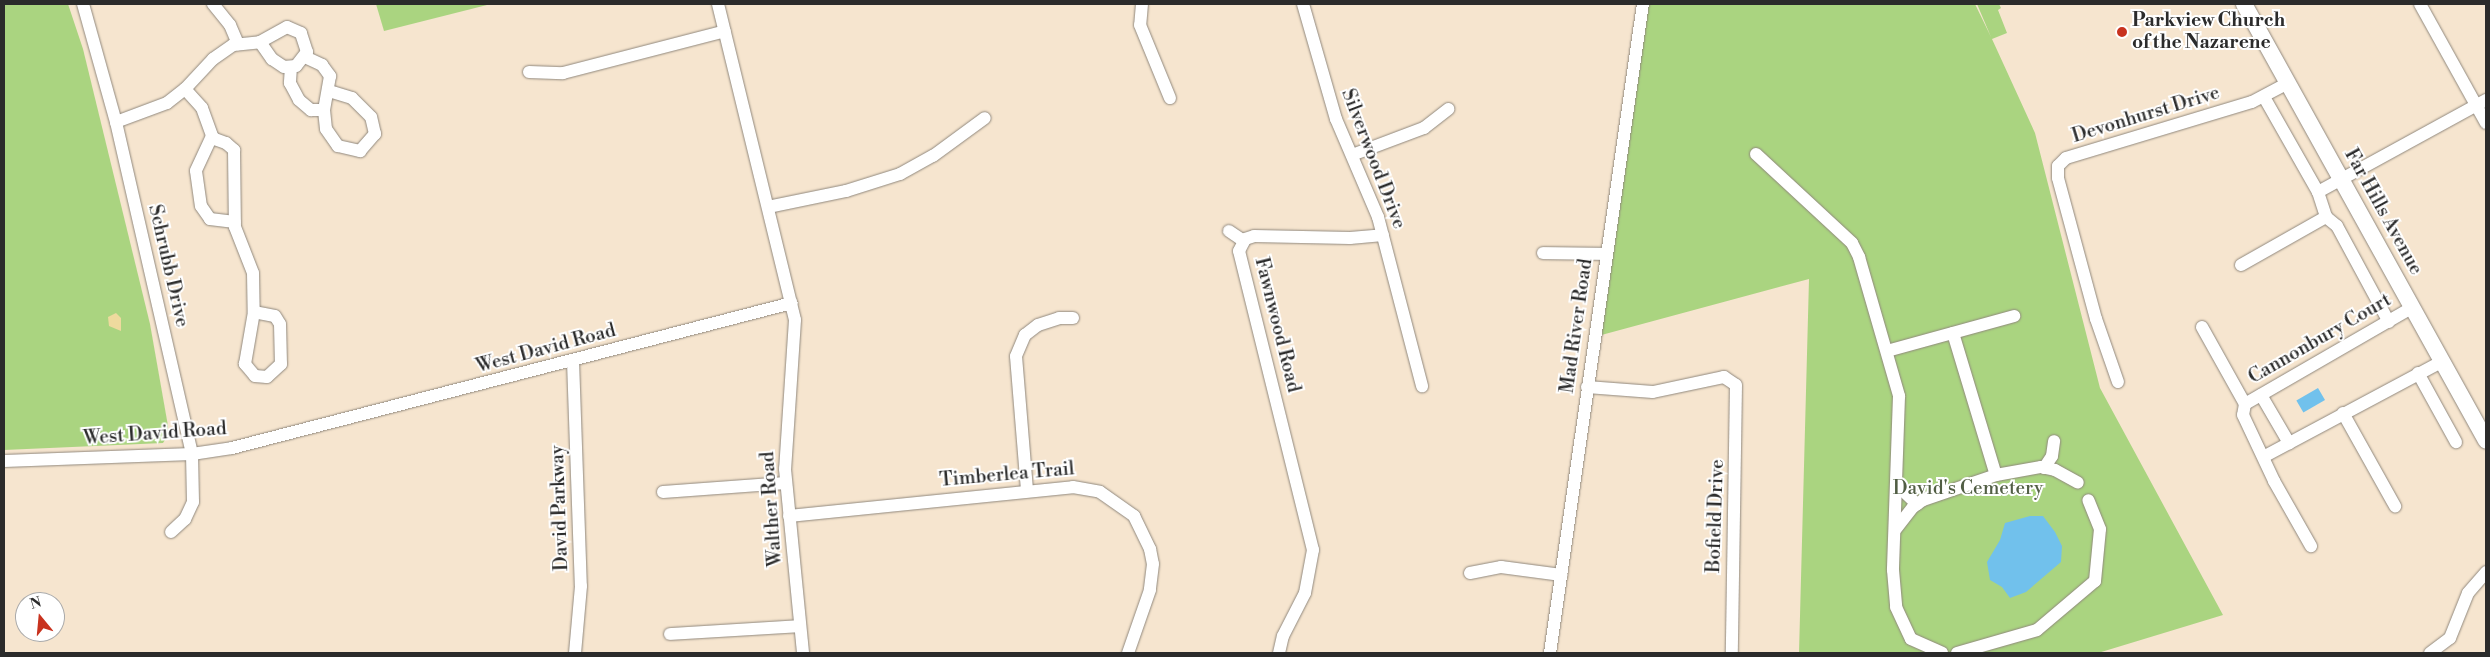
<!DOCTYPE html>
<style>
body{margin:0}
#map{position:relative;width:2490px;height:657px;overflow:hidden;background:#f6e5cf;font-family:"Libre Bodoni",serif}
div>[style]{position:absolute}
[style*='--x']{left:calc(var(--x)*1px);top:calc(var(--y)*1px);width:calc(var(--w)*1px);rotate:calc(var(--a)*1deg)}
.green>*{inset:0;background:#aad480}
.sand>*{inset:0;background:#eeda9e}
.water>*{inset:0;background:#71c1ec;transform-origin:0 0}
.roads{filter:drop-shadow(0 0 1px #90887d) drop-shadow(0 0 1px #90887d)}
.minor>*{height:12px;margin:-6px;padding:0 6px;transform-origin:6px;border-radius:6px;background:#fff}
.major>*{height:16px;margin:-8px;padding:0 8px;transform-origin:8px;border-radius:8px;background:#fff}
.dots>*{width:14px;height:14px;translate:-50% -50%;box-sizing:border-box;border:2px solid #fff;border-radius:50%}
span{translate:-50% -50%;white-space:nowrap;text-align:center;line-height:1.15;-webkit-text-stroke:4px #fff;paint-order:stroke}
.poi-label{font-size:19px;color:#2b2b2b;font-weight:700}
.left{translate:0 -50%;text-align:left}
.street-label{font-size:19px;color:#2b2b2b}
.park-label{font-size:19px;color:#515e44}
.frame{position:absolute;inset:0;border:5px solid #2b2b2b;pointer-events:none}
.north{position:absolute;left:15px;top:592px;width:50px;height:50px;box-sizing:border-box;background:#fff;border:1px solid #aaa;border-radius:50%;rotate:343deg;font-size:14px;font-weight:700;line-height:20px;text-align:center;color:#2b2b2b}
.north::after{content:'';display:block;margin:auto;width:18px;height:22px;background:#c8321e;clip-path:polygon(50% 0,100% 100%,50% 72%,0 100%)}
</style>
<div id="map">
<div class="green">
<div style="clip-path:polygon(4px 4px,68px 4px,83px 49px,150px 324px,168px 426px,168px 435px,163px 443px,4px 450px)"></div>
<div style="clip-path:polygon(376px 4px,491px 4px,384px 31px)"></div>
<div style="clip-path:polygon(1643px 4px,1975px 4px,1991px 37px,1977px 4px,1999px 4px,2001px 8px,1998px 10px,2007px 33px,1992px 39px,2035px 133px,2100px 388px,2223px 615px,2098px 653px,1799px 653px,1809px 279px,1594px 337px)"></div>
</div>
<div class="sand">
<div style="clip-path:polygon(116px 313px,121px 318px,121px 331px,109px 326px,108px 317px)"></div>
</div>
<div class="water">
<div style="left:2318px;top:388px;width:14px;height:25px;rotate:60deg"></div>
<div style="clip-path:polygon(2030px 516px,2043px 516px,2055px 532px,2062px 546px,2061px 562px,2026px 592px,2010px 598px,2002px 587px,1990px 580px,1987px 562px,2000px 540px,2005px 523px)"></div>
</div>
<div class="roads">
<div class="minor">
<div style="--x:83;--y:4;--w:123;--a:74.4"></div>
<div style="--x:116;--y:122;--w:341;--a:77.1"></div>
<div style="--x:192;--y:454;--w:48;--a:88.8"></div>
<div style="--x:193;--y:502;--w:19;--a:115"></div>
<div style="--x:185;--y:519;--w:19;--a:137"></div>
<div style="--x:213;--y:4;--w:27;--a:51"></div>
<div style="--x:230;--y:25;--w:21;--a:67"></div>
<div style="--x:718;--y:4;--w:325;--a:76.3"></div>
<div style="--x:795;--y:320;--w:149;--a:93.8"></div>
<div style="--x:785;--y:469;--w:185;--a:84.4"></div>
<div style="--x:1142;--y:4;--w:21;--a:95"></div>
<div style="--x:1140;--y:25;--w:79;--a:67.7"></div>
<div style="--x:1303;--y:4;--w:120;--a:74"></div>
<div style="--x:1336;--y:119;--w:107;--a:66.8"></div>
<div style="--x:1378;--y:217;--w:175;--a:75.4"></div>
<div style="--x:2420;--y:4;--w:136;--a:61"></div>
<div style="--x:305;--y:57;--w:19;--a:25"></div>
<div style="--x:322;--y:65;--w:14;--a:54"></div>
<div style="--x:330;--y:76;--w:35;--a:100"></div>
<div style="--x:324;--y:110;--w:19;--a:84"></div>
<div style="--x:326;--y:129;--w:21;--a:55"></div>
<div style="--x:338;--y:146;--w:23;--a:13"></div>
<div style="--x:360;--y:151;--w:23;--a:-49"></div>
<div style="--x:375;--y:134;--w:17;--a:-103"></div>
<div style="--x:371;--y:117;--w:27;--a:-135"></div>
<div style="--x:352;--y:98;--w:24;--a:-163"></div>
<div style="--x:291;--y:67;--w:16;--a:94"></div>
<div style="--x:290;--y:83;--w:19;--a:62"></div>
<div style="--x:299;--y:100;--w:16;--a:40"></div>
<div style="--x:311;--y:110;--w:13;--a:0"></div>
<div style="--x:529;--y:72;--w:34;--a:2"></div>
<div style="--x:563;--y:73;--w:167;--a:-14.5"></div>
<div style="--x:185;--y:89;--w:25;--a:48"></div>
<div style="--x:202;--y:108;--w:30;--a:70"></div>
<div style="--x:212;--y:136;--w:38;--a:115"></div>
<div style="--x:196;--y:171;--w:35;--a:82"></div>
<div style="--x:201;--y:206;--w:16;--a:55"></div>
<div style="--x:210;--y:219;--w:25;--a:7"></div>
<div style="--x:2264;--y:97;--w:109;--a:60.4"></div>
<div style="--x:2318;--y:192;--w:26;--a:72"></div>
<div style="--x:116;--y:122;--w:54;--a:-20.4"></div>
<div style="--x:167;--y:103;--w:23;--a:-38"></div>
<div style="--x:185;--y:89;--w:41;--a:-47"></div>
<div style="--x:213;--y:59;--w:24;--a:-35"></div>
<div style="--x:233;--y:45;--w:27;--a:-6"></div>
<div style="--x:260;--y:42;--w:21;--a:55"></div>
<div style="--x:272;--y:59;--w:14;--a:34"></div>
<div style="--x:284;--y:67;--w:12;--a:-5"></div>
<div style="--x:296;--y:66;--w:18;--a:-52"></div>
<div style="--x:307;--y:52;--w:20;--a:-108"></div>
<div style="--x:301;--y:33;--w:15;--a:-157"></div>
<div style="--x:287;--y:27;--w:31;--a:151"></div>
<div style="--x:212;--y:138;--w:15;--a:20"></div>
<div style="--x:226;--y:143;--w:11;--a:41"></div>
<div style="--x:234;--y:150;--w:77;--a:89.3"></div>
<div style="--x:235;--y:227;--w:49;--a:68.6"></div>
<div style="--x:253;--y:273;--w:39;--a:89"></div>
<div style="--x:1756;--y:154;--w:131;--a:42.8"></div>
<div style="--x:1852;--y:243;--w:16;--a:63"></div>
<div style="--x:1859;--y:257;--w:145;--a:73.9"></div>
<div style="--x:1899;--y:396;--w:174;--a:92"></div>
<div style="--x:1893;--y:570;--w:37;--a:85"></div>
<div style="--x:1896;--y:607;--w:35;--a:65"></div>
<div style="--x:1911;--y:639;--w:34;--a:24"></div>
<div style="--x:1352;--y:155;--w:77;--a:-20.6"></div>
<div style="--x:1424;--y:128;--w:31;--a:-38"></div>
<div style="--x:2318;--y:192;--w:192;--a:-28.7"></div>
<div style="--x:768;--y:207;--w:80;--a:-11.6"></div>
<div style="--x:846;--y:191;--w:57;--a:-17.5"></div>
<div style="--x:900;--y:174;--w:38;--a:-29"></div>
<div style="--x:933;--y:156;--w:64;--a:-36.2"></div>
<div style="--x:2326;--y:217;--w:14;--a:39"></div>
<div style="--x:2337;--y:226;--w:109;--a:61.6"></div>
<div style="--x:1229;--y:231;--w:18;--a:34"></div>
<div style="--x:1543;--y:253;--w:63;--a:0.9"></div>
<div style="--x:2241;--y:265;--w:98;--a:-29.5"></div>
<div style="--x:254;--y:312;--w:21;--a:11"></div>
<div style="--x:275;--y:316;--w:9;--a:58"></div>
<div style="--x:280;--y:324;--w:40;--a:88.6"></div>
<div style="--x:281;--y:364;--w:19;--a:137"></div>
<div style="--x:267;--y:377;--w:12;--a:-175"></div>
<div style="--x:255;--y:376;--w:16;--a:-130"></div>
<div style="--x:245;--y:364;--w:53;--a:-80.2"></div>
<div style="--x:2202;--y:327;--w:88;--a:60.8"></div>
<div style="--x:1953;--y:333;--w:148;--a:73.2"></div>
<div style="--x:1887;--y:351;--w:132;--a:-15.4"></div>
<div style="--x:573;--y:361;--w:225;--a:88"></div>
<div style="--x:581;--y:586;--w:67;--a:95.1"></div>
<div style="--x:2418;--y:373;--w:79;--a:61.2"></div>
<div style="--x:2118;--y:382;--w:67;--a:-109.2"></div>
<div style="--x:2096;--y:319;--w:146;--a:-105.1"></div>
<div style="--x:2058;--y:178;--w:12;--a:-90"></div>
<div style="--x:2058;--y:166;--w:11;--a:-45"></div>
<div style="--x:2066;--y:158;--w:194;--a:-16.8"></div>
<div style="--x:2252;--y:102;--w:41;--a:-27.8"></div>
<div style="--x:1587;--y:387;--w:66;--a:4.3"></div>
<div style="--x:1653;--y:392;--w:73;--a:-11.9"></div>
<div style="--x:1724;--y:377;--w:14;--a:34"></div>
<div style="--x:1736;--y:385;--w:268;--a:90.9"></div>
<div style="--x:2261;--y:395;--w:56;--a:59.7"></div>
<div style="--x:2245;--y:404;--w:194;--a:-30"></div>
<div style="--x:2245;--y:404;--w:11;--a:100"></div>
<div style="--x:2243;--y:415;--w:73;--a:64.8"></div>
<div style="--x:2274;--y:481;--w:75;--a:60.4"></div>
<div style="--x:2343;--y:413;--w:107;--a:60.8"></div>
<div style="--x:2265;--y:456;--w:202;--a:-28.1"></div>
<div style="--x:4;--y:461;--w:188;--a:-2.1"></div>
<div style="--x:192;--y:454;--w:40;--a:-8.5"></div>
<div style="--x:232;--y:448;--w:578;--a:-14.52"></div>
<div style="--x:2044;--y:468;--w:14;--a:-56"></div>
<div style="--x:2052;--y:456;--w:15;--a:-82"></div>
<div style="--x:1897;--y:485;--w:28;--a:44"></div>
<div style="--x:1027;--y:490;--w:134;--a:-94.7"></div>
<div style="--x:1016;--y:356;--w:23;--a:-67"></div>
<div style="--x:1025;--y:335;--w:16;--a:-38"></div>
<div style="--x:1038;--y:325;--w:22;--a:-18"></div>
<div style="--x:1059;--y:318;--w:14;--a:0"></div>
<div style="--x:663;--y:492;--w:123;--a:-4.2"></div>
<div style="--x:789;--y:516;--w:285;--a:-5.8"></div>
<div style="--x:1073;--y:487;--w:27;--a:10"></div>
<div style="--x:1100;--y:492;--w:42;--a:35.2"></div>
<div style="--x:1134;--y:516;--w:37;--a:64"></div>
<div style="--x:1150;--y:549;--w:15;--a:79"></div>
<div style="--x:1153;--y:564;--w:26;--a:97"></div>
<div style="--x:1150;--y:590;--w:67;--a:109.2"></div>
<div style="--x:1895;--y:530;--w:29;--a:-52"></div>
<div style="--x:1913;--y:507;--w:12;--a:-35"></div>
<div style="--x:1923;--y:500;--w:77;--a:-18.9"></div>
<div style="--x:1996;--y:475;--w:46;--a:-10.1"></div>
<div style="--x:2041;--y:467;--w:14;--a:12"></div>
<div style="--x:2055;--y:470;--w:26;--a:29"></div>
<div style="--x:1470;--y:573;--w:32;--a:-11"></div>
<div style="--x:1501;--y:567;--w:61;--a:7.6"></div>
<div style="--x:670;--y:634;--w:130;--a:-3.5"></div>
<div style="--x:1279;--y:653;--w:17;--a:-77"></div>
<div style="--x:1283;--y:636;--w:48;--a:-62.9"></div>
<div style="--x:1305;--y:593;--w:44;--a:-79.5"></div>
<div style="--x:1313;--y:550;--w:308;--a:-103.9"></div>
<div style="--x:1239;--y:251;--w:13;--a:-63"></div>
<div style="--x:1245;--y:239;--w:9;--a:-18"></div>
<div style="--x:1254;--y:236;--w:96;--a:1.2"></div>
<div style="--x:1350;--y:238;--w:33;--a:-5"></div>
<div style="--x:1550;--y:653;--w:656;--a:-81.85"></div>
<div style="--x:1957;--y:653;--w:83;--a:-16"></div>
<div style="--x:2037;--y:630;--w:76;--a:-40.2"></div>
<div style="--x:2095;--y:581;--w:52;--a:-84.5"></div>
<div style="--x:2100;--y:529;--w:31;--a:-112"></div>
<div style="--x:2430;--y:653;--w:25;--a:-37"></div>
<div style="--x:2450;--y:638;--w:48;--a:-68.2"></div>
<div style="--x:2468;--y:593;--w:28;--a:-49"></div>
</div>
<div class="major">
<div style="--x:2244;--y:4;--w:499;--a:61"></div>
</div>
</div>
<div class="dots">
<div style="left:2122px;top:32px;background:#c8321e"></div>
</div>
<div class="poi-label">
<span class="left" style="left:2132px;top:32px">Parkview Church<br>of the Nazarene</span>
</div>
<div class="street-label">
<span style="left:2146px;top:115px;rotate:-17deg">Devonhurst Drive</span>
<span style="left:1373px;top:159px;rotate:69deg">Silverwood Drive</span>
<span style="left:2383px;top:212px;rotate:61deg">Far Hills Avenue</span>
<span style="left:168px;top:266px;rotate:77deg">Schrubb Drive</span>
<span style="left:1277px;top:325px;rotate:76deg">Fawnwood Road</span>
<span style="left:1577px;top:326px;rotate:-82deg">Mad River Road</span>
<span style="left:2320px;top:339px;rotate:-30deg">Cannonbury Court</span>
<span style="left:546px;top:349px;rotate:-15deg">West David Road</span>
<span style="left:155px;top:434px;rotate:-4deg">West David Road</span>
<span style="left:1007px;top:475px;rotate:-5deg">Timberlea Trail</span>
<span style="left:560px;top:508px;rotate:-92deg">David Parkway</span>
<span style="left:772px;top:509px;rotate:-94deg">Walther Road</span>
<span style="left:1716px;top:516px;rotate:-88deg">Bofield Drive</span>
</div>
<div class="park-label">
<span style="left:1968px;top:489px">David's Cemetery</span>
</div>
<div class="frame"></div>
<div class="north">N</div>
</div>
